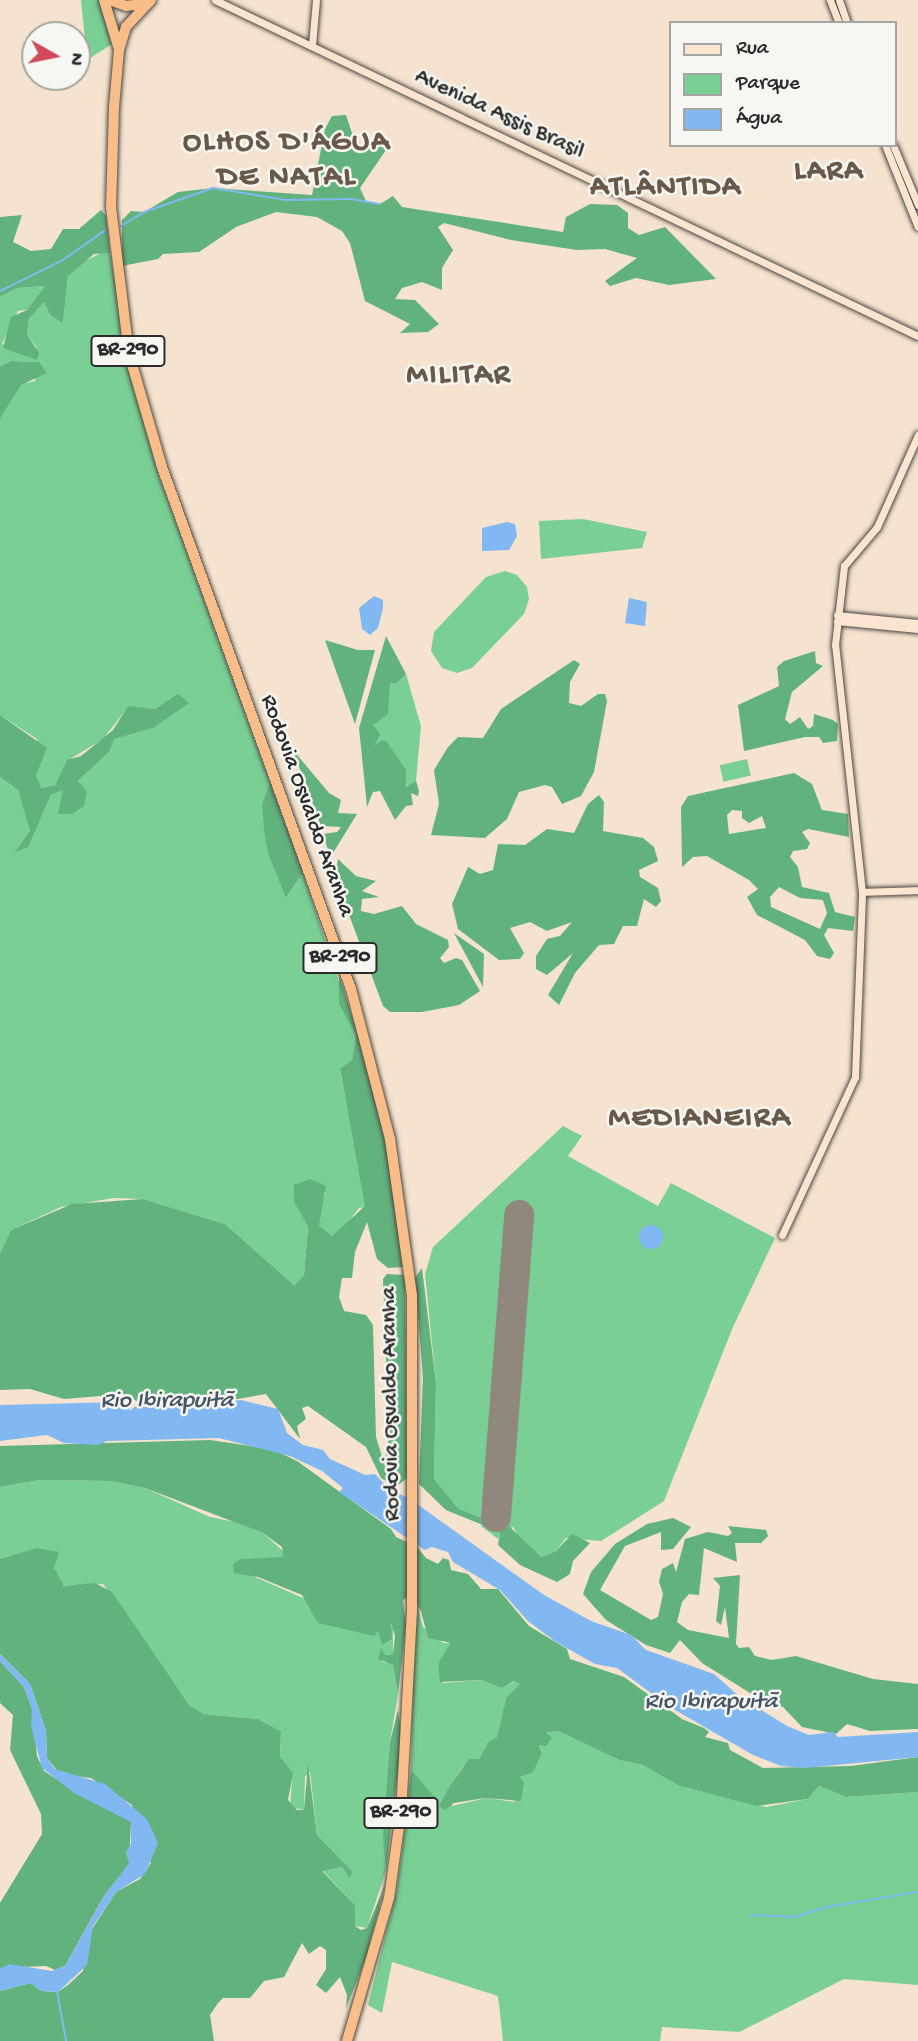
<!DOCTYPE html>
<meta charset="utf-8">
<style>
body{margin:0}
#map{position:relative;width:918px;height:2041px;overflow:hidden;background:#f5e3cf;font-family:"Gochi Hand",sans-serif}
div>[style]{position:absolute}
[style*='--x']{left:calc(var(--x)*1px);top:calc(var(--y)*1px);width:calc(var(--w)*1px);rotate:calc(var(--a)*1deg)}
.green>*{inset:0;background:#79cf94;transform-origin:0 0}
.forest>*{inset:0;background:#62b27e}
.water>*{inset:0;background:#81b8f1}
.round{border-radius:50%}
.stream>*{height:2px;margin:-1px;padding:0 1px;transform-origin:1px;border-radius:1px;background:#81b8f1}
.runway>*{height:30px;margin:-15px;padding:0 15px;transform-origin:15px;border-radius:15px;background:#90877d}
.roads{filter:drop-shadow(0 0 2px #494744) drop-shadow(0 0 2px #494744)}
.secondary>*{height:7px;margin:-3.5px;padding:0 3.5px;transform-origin:3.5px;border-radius:3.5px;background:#fce5d0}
.highway>*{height:10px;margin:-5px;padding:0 5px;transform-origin:5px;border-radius:5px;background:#f8bd89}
span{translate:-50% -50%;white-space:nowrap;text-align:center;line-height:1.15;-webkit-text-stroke:5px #f6f6f2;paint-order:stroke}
.shield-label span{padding:2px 5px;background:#f6f6f2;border:2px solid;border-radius:5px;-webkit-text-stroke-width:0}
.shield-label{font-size:21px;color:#2b2b2b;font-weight:700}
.street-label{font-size:23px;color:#2b2b2b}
.water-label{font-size:24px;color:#455566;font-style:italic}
.district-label{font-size:30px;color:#6a5949;font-weight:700;letter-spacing:2px}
.legend{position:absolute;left:669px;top:21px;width:228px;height:126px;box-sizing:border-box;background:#f6f6f2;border:2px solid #a5a5a2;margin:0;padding:9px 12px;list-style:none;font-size:21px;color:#2b2b2b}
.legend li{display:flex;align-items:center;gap:14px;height:35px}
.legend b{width:35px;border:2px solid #a5a5a2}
.north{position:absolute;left:21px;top:21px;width:70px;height:70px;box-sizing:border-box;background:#f6f6f2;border:2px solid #a5a5a2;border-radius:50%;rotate:99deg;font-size:19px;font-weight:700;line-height:28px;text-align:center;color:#2b2b2b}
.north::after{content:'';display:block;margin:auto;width:24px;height:32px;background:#d1495b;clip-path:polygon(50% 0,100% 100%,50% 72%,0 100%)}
</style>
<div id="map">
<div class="green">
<div style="clip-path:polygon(81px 0,102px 0,112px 33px,112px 44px,87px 60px)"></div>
<div style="clip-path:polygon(105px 251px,110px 253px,129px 365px,159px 476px,270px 782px,262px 804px,287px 897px,303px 873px,356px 1034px,352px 1060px,340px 1070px,366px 1207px,359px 1208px,338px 1235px,332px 1236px,319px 1225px,319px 1208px,326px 1192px,294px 1202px,308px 1227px,304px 1275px,294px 1285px,225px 1224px,143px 1199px,114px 1198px,61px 1207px,11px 1230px,0 1253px,0 777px,18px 790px,27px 816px,30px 830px,16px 850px,40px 820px,51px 795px,64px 789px,59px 814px,78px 781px,109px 752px,113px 739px,153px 728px,176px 709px,178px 695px,155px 709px,128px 707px,103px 739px,67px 761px,55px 785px,40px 788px,36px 775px,37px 739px,0 715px,0 419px,21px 384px,35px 381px,39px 362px,11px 361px,0 366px,0 297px,17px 288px,45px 286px,27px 310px,18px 311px,2px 344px,37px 348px,27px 334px,29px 319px,44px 302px,50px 315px,63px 322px,68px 276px,77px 265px)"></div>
<div style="clip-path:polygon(583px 519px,647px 532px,642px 548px,541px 559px,539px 521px)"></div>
<div style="clip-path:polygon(505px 571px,517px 575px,527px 587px,529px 599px,524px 614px,472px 668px,457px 673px,442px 668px,431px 651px,434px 632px,486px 577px)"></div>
<div style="clip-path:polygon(406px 674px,421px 726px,416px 781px,407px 788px,402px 765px,392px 750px,374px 746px,373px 726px,390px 683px,397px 683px)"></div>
<div style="left:747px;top:759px;width:17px;height:28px;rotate:77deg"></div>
<div style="clip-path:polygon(563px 1126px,582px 1136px,568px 1156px,658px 1206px,671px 1183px,775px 1238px,733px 1327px,664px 1501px,601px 1541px,566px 1538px,556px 1551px,541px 1557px,524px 1545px,513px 1527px,500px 1533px,498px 1539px,481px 1526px,485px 1519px,459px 1509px,434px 1479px,436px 1383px,425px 1274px,433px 1247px)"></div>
<div style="clip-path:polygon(39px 1480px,111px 1481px,145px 1488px,210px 1517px,235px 1522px,263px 1533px,284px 1552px,283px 1557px,275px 1560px,260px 1558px,253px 1576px,392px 1637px,388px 1629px,393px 1625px,393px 1654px,384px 1655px,382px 1662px,393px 1664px,398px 1694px,390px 1742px,386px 1870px,367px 1928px,355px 1926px,355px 1905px,322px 1870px,342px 1867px,352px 1871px,317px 1835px,310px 1771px,305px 1777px,304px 1810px,290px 1807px,292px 1780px,280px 1757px,281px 1731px,258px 1719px,204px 1714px,189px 1705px,103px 1584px,65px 1586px,57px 1579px,53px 1561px,35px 1548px,0 1559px,0 1487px)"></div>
<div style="clip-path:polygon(415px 1599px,423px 1627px,443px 1643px,452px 1643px,438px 1663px,443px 1683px,481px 1680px,502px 1688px,515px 1681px,521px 1684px,506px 1698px,497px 1737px,488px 1742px,479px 1759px,464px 1765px,451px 1784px,452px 1806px,486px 1798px,515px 1802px,518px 1776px,537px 1762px,542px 1753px,539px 1744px,546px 1733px,558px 1731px,619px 1760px,643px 1765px,687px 1788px,766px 1807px,808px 1799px,819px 1786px,846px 1797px,918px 1792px,918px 1985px,844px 1979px,739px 2032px,662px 2027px,660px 2041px,503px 2041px,498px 1996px,392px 1962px,382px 2013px,368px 2005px,397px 1889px,406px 1820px,423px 1818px,437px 1808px,411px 1770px)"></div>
</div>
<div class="forest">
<div style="clip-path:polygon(346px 115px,355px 142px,368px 147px,379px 137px,392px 141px,360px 188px,366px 201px,380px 204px,393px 196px,402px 207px,563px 232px,566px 217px,590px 204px,617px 205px,628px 213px,628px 228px,639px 235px,665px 227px,716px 279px,669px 285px,636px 278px,610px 286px,605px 281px,637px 258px,605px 249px,577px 250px,511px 240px,444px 223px,438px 227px,453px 250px,442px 268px,442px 290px,422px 282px,402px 288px,395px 299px,415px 300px,439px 324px,428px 332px,400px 333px,410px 324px,365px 301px,350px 243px,342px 231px,317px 217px,276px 212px,236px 227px,199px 252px,163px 254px,158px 259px,122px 266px,122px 220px,131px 211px,144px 212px,178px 192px,213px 188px,312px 195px,325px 129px,332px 116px)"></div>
<div style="clip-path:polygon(101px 210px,106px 216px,110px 253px,94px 254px,68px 276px,63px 323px,50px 315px,44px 302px,29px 319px,27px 334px,39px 353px,37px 360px,3px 348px,11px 317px,27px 310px,45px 286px,17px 288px,0 297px,0 217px,22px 215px,13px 242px,31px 251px,51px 249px,63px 229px,79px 229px)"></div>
<div style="clip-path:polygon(11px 361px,39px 362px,47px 373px,21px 385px,0 419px,0 366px)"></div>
<div style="clip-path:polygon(386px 636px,406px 674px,397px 683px,390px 683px,388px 714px,373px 725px,380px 734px,374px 746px,382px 740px,387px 742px,406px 770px,406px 787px,416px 781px,419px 791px,418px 796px,411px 793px,413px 805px,406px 806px,395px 820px,380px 791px,373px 792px,367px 807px,359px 728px)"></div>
<div style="clip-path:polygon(325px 640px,358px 650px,375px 650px,355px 724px)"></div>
<div style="clip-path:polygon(815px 651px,816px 663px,823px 666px,792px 692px,785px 719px,790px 724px,800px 717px,808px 729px,813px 726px,814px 714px,833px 720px,838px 724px,837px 741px,823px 743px,819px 737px,805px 737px,744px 751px,738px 705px,779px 686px,777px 667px,784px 661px)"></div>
<div style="clip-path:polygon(574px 660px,580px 664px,570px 682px,569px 703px,581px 706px,598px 694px,605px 694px,607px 701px,594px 772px,581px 796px,562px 804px,552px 787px,545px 785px,519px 792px,507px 819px,485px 838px,431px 835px,439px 804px,434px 770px,448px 747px,458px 737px,483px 738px,501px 709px)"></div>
<div style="clip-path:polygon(178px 694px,189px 703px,153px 728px,114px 739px,109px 752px,78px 781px,87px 792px,84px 806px,72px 814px,58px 814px,63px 790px,51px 795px,28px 847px,15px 852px,30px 830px,18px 790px,0 777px,0 715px,47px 748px,36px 775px,41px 788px,55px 785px,67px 760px,81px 756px,113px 730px,128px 706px,155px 709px)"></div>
<div style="clip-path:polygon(293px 750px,329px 793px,341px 800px,338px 813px,357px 814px,333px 853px,329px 853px,323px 834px,337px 832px,341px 827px,321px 826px)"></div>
<div style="clip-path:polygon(evenodd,794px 773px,812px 784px,822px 810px,848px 814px,849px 837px,808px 829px,802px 832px,810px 843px,807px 849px,793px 851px,790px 857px,798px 867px,802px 887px,829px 893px,835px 912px,855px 917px,853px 931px,828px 928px,824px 935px,834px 953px,830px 959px,817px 956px,805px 940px,757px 915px,747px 897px,758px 889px,749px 880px,707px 856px,693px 857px,682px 867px,681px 807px,688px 796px,794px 773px,732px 810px,742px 811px,742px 818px,749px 823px,762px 816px,766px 828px,729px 834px,727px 815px,732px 810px,794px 773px,779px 887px,800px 898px,823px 900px,827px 913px,820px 929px,771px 907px,770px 897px,779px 887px)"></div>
<div style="clip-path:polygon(270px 782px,303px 873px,286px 898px,268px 853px,264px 829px,262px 804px)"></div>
<div style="clip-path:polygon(599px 795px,604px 802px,603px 831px,643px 838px,654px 847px,658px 861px,639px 870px,640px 877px,658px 888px,661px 901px,656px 907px,644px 899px,637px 926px,623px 926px,614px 944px,599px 945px,575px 973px,559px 1005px,548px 995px,573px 953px,547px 975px,536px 969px,536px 956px,547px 939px,560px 936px,572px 922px,547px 931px,530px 922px,510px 928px,524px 953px,520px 959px,499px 960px,458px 929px,452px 904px,468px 867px,480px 874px,493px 870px,498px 844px,525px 845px,547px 829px,574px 833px,588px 804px)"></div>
<div style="clip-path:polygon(338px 859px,356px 876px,376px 881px,362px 891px,379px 897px,362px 899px,361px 911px,374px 914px,402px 906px,416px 924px,448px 940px,449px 947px,440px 958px,444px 963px,456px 958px,462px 960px,480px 991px,459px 1005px,422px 1012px,390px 1012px,383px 1006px,335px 877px)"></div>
<div style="clip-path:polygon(454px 933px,484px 954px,483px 987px)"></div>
<div style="clip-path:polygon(339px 975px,369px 1070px,387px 1150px,403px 1267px,388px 1268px,377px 1259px,367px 1222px,355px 1252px,352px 1278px,342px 1278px,339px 1297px,344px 1311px,366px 1315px,373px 1325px,376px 1437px,384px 1463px,389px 1439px,383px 1279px,387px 1274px,405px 1275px,407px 1478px,396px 1487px,381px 1478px,366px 1447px,308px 1406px,302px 1408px,306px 1419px,297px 1426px,300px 1439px,266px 1394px,232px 1400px,190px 1397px,143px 1405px,125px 1394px,64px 1399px,30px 1389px,0 1390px,0 1253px,11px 1230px,72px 1204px,143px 1199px,225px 1224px,294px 1285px,304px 1275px,308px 1227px,294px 1202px,294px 1185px,310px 1179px,326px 1186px,319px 1225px,332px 1236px,365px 1206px,340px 1069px,352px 1060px,356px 1034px,339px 1004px)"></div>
<div style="clip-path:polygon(422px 1268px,436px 1383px,434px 1479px,459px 1509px,485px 1519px,485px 1526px,446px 1510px,419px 1484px,423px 1377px,415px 1278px)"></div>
<div style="clip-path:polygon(210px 1440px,272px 1449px,297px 1461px,391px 1529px,396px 1537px,417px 1547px,426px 1558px,438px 1564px,443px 1558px,449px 1560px,451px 1570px,468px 1574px,481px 1589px,498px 1589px,529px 1626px,567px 1649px,570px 1659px,624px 1677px,682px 1719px,704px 1728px,709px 1732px,705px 1737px,728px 1743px,730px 1750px,763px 1768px,851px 1766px,918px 1757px,918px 1792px,846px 1797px,819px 1786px,808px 1799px,757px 1806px,680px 1786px,643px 1765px,619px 1760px,558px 1731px,546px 1733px,552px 1738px,546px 1746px,539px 1745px,542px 1753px,533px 1772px,519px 1777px,524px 1782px,521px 1801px,485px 1798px,454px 1803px,445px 1810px,439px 1806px,451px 1784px,469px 1759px,479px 1759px,488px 1742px,497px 1737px,506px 1698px,520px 1684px,514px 1681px,502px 1688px,481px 1680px,440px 1682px,438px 1663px,451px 1643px,428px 1638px,421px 1611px,410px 1595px,403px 1600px,406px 1625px,398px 1694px,393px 1665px,378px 1659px,381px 1648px,385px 1655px,393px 1654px,395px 1636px,391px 1623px,392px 1639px,382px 1645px,378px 1631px,374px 1636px,318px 1623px,302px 1595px,258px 1577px,234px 1573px,233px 1564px,241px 1559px,283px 1557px,282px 1547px,263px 1533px,145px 1488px,111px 1481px,39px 1480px,0 1487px,0 1446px)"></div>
<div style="clip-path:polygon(673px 1518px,691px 1527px,673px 1549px,661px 1550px,661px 1532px,625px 1546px,600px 1590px,651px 1620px,658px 1617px,663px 1594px,659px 1582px,662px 1569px,673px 1563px,676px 1572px,685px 1539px,708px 1532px,728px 1536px,732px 1533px,728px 1526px,766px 1530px,768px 1536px,761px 1543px,735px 1543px,737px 1562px,704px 1548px,699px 1595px,689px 1594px,682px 1602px,677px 1622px,688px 1630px,729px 1638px,725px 1607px,721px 1625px,716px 1621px,720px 1586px,713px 1578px,740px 1575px,736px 1644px,739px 1648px,749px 1647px,755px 1656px,772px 1660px,796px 1656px,873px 1679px,918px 1684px,918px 1729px,870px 1731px,847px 1724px,836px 1734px,802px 1727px,783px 1707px,766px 1703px,702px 1663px,680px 1640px,670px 1653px,646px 1645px,606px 1620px,583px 1594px,591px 1572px,615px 1544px,647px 1524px)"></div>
<div style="clip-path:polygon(509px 1526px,541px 1557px,556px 1551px,572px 1534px,590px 1543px,573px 1561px,570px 1574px,557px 1582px,520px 1565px,498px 1545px,500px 1532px)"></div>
<div style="clip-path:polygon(35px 1548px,59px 1552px,54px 1568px,64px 1586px,95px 1583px,112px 1592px,189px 1705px,204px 1714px,258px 1719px,281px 1731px,280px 1757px,293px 1773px,288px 1800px,297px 1810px,304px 1810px,308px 1764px,317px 1835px,352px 1871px,350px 1878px,342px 1867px,322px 1871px,355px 1905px,355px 1926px,361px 1930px,367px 1928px,385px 1885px,365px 1961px,346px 2008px,347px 1995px,340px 1977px,326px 1993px,316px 1985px,326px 1969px,326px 1950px,320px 1946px,309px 1954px,302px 1943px,284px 1977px,264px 1981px,250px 1998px,223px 1998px,218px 2003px,210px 2015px,214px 2041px,0 2041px,0 1991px,31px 1983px,41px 1991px,58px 1992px,68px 1985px,83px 1971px,90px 1932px,116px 1892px,140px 1879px,151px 1863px,132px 1805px,91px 1778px,60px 1774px,47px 1758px,46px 1731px,30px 1684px,0 1654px,0 1559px)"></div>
<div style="clip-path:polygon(0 1661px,24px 1687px,32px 1709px,37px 1756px,44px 1771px,85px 1798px,109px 1808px,106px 1801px,113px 1801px,111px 1808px,116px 1811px,122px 1804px,133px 1811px,119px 1812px,131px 1822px,129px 1864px,104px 1896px,65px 1966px,55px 1970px,46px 1966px,0 1968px,0 1903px,42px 1834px,41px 1814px,10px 1750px,13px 1715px,0 1703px)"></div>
<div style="clip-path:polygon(398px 1710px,402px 1737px,386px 1870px,383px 1837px,390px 1742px)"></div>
<div style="clip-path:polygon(411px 1770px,439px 1802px,433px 1812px,406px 1820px)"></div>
</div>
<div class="water">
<div style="clip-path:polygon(507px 522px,515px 524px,517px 536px,509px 550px,482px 551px,482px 528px)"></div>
<div style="clip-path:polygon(374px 596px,383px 600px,383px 608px,378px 628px,370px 635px,362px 629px,359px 608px)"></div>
<div style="clip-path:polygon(629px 598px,647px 602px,645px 626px,625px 623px)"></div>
<div class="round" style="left:639px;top:1225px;width:24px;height:24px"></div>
<div style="clip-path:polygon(241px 1400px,278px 1409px,287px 1433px,303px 1445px,323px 1450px,330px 1459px,365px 1475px,375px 1474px,389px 1489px,410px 1499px,544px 1595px,591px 1621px,631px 1635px,646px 1650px,714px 1674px,740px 1697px,787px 1726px,809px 1735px,833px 1732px,838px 1737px,918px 1732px,918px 1757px,805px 1768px,781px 1766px,753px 1755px,670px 1707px,617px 1668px,595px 1664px,556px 1642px,528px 1621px,500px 1590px,453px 1562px,448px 1552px,432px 1547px,425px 1550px,339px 1492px,343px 1488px,322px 1471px,290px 1456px,219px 1438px,107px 1441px,98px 1445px,64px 1443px,47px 1435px,0 1441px,0 1405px,121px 1402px,130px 1405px,129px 1411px,139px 1404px,200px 1405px)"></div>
<div style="clip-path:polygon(0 1654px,30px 1684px,46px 1731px,47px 1758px,55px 1769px,105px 1784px,147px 1819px,158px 1843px,145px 1874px,116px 1892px,93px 1926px,87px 1965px,58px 1992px,41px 1991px,31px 1983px,0 1991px,0 1968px,10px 1964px,52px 1971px,65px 1966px,106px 1893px,129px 1864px,126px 1852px,131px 1844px,131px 1822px,74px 1793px,42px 1768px,31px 1726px,32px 1709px,24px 1687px,0 1661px)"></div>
</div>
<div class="stream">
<div style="--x:121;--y:226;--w:27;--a:-31"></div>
<div style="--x:144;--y:212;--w:73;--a:-19.2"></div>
<div style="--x:213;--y:188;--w:74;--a:9.3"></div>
<div style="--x:286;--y:200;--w:65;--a:-0.9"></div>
<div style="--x:351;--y:199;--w:29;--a:10"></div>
<div style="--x:0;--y:291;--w:70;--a:-26.2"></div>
<div style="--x:63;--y:260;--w:50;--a:-35.3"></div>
<div style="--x:750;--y:1915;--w:45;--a:2.5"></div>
<div style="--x:795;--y:1917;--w:33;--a:-18"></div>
<div style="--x:826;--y:1907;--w:93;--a:-9.3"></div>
<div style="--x:57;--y:1991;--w:51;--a:79.8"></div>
</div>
<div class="runway">
<div style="--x:496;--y:1517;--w:303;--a:-85.6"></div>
</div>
<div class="roads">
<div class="secondary">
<div style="--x:215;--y:0;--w:779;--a:25.55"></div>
<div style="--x:830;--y:0;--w:25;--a:69"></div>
<div style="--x:839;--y:0;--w:24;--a:71"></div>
<div style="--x:312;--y:45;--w:45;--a:-84.9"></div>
<div style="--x:885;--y:145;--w:88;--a:68.1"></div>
<div style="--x:893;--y:145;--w:65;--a:67.4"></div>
<div style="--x:837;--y:615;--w:81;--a:5.6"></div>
<div style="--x:837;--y:621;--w:81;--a:5.6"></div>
<div style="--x:862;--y:892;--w:56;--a:-2"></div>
<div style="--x:782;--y:1235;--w:174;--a:-65.2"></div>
<div style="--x:855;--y:1077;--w:185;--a:-87.8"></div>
<div style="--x:862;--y:892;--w:248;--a:-96.2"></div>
<div style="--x:835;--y:645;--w:80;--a:-83.5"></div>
<div style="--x:844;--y:566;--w:51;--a:-49.8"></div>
<div style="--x:877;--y:527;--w:101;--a:-66"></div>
</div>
<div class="highway">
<div style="--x:104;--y:0;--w:48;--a:73.1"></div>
<div style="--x:109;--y:0;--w:18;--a:19"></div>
<div style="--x:126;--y:6;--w:17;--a:-7"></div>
<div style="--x:151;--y:0;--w:37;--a:133"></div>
<div style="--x:126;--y:27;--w:24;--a:107"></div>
<div style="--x:119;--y:50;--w:57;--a:95"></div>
<div style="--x:114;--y:107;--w:100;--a:91.7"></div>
<div style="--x:111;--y:207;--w:148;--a:83"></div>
<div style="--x:129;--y:354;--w:118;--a:73.7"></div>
<div style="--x:162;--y:467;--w:555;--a:70.1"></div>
<div style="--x:351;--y:989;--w:155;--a:75.4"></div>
<div style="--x:390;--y:1139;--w:158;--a:82"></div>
<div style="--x:412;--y:1295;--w:316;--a:90"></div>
<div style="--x:412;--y:1611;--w:201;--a:93.1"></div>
<div style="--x:401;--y:1812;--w:87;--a:97.9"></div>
<div style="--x:389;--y:1898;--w:149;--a:106.4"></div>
</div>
</div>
<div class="shield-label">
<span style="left:128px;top:351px">BR-290</span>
<span style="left:340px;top:958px">BR-290</span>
<span style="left:401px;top:1813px">BR-290</span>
</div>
<div class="street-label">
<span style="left:499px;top:115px;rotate:25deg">Avenida Assis Brasil</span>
<span style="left:306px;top:806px;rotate:70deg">Rodovia Osvaldo Aranha</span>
<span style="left:392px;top:1404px;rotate:-91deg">Rodovia Osvaldo Aranha</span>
</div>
<div class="water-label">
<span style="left:167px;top:1402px">Rio Ibirapuitã</span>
<span style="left:711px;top:1703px">Rio Ibirapuitã</span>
</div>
<div class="district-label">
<span style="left:287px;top:161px">OLHOS D'ÁGUA<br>DE NATAL</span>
<span style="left:829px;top:173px">LARA</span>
<span style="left:666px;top:189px">ATLÂNTIDA</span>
<span style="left:459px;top:377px">MILITAR</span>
<span style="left:700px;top:1120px">MEDIANEIRA</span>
</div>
<ul class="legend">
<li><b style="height:9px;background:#fce5d0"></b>Rua</li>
<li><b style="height:19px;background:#79cf94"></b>Parque</li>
<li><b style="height:19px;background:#81b8f1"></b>Água</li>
</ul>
<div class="north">N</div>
</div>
